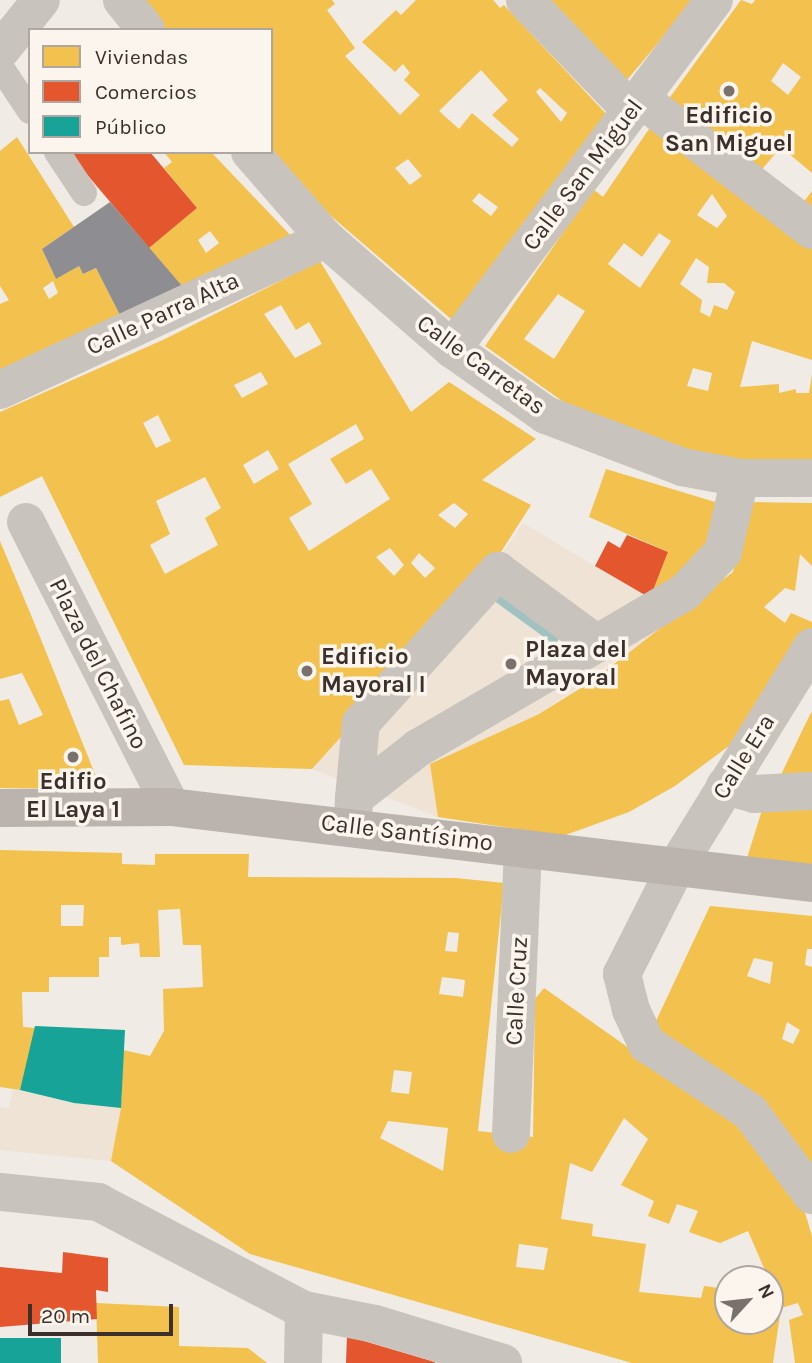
<!DOCTYPE html>
<meta charset="utf-8">
<style>
body{margin:0}
#map{position:relative;width:812px;height:1363px;overflow:hidden;background:#f0ebe5;font-family:Karla,sans-serif}
div>[style]{position:absolute}
[style*='--x']{left:calc(var(--x)*1px);top:calc(var(--y)*1px);width:calc(var(--w)*1px);rotate:calc(var(--a)*1deg)}
.plaza>*{inset:0;background:#eee3d5}
.water>*{inset:0;background:#a1c2c1;transform-origin:0 0}
.homes>*{inset:0;background:#f2c14e}
.shops>*{inset:0;background:#e4572e}
.public>*{inset:0;background:#17a398;transform-origin:0 0}
.industry>*{inset:0;background:#8d8d92}
.lane>*{height:26px;margin:-13px;padding:0 13px;transform-origin:13px;border-radius:13px;background:#c9c3be}
.street>*{height:38px;margin:-19px;padding:0 19px;transform-origin:19px;border-radius:19px;background:#c9c3be}
.secondary>*{height:38px;margin:-19px;padding:0 19px;transform-origin:19px;border-radius:19px;background:#bab3ae}
.dots>*{width:19px;height:19px;translate:-50% -50%;box-sizing:border-box;border:4px solid #fbf5ee;border-radius:50%}
span{translate:-50% -50%;white-space:nowrap;text-align:center;line-height:1.15;-webkit-text-stroke:7px #fbf5ee;paint-order:stroke}
.poi-label{font-size:24px;color:#3b302b;font-weight:700}
.left{translate:0 -50%;text-align:left}
.street-label{font-size:24px;color:#3b302b}
.legend{position:absolute;left:28px;top:28px;width:245px;height:126px;box-sizing:border-box;background:#fbf5ee;border:2px solid #aea6a0;margin:0;padding:9px 12px;list-style:none;font-size:21px;color:#3b302b}
.legend li{display:flex;align-items:center;gap:14px;height:35px}
.legend b{width:35px;border:2px solid #aea6a0}
.north{position:absolute;left:714px;top:1265px;width:70px;height:70px;box-sizing:border-box;background:#fbf5ee;border:2px solid #aea6a0;border-radius:50%;rotate:63deg;font-size:19px;font-weight:700;line-height:28px;text-align:center;color:#3b302b}
.north::after{content:'';display:block;margin:auto;width:24px;height:32px;background:#7a716c;clip-path:polygon(50% 0,100% 100%,50% 72%,0 100%)}
.scale{position:absolute;left:28px;top:1304px;width:145px;height:32px;box-sizing:border-box;border:4px solid #3b302b;border-top:0;padding-left:9px;font-size:21px;line-height:24px;white-space:nowrap;color:#3b302b;-webkit-text-stroke:5px #fbf5ee;paint-order:stroke}
</style>
<div id="map">
<div class="plaza">
<div style="clip-path:polygon(523px 523px,655px 602px,666px 625px,539px 714px,430px 764px,438px 817px,312px 769px,485px 578px)"></div>
<div style="clip-path:polygon(13px 1089px,74px 1103px,121px 1108px,111px 1161px,0 1150px,0 1107px,9px 1108px)"></div>
</div>
<div class="water">
<div style="left:503px;top:590px;width:74px;height:14px;rotate:36deg"></div>
</div>
<div class="homes">
<div style="clip-path:polygon(evenodd,142px 0,332px 0,335px 4px,327px 10px,355px 48px,345px 56px,400px 115px,420px 95px,404px 80px,410px 73px,403px 64px,395px 72px,362px 42px,396px 10px,401px 15px,416px 0,493px 0,500px 8px,504px 5px,610px 118px,458px 325px,331px 216px,271px 152px,271px 30px,165px 30px,142px 0,481px 70px,508px 100px,492px 115px,519px 139px,512px 147px,472px 113px,459px 129px,439px 111px,481px 70px,142px 0,540px 88px,567px 113px,561px 122px,536px 92px,540px 88px,142px 0,408px 159px,422px 176px,410px 185px,395px 168px,408px 159px,142px 0,479px 193px,498px 207px,491px 216px,472px 201px,479px 193px)"></div>
<div style="clip-path:polygon(536px 0,694px 0,622px 86px)"></div>
<div style="clip-path:polygon(evenodd,741px 0,752px 4px,755px 0,812px 0,812px 173px,781px 147px,757px 175px,665px 104px,741px 0,783px 63px,801px 77px,788px 95px,771px 81px,783px 63px)"></div>
<div style="clip-path:polygon(evenodd,653px 123px,812px 249px,812px 360px,752px 341px,740px 387px,779px 384px,779px 393px,796px 389px,796px 393px,809px 393px,812px 374px,812px 462px,726px 459px,666px 449px,565px 403px,485px 346px,593px 189px,603px 197px,653px 123px,712px 194px,727px 216px,717px 228px,697px 215px,712px 194px,653px 123px,659px 233px,671px 241px,640px 288px,608px 264px,624px 243px,642px 257px,659px 233px,653px 123px,696px 258px,709px 267px,707px 283px,724px 283px,735px 292px,727px 310px,714px 305px,710px 317px,700px 312px,702px 300px,680px 284px,696px 258px,653px 123px,558px 294px,585px 311px,554px 359px,524px 339px,558px 294px,653px 123px,693px 368px,712px 373px,708px 391px,687px 386px,693px 368px)"></div>
<div style="clip-path:polygon(evenodd,17px 137px,74px 227px,42px 249px,56px 279px,79px 266px,83px 274px,96px 268px,121px 317px,0 373px,0 304px,9px 300px,0 286px,0 151px,17px 137px,53px 281px,58px 293px,49px 299px,43px 288px,53px 281px)"></div>
<div style="clip-path:polygon(evenodd,164px 152px,211px 152px,293px 238px,183px 287px,149px 248px,197px 208px,164px 168px,172px 162px,164px 152px,210px 231px,219px 243px,206px 253px,198px 240px,210px 231px)"></div>
<div style="clip-path:polygon(812px 191px,812px 218px,799px 208px)"></div>
<div style="clip-path:polygon(evenodd,320px 261px,411px 412px,449px 382px,536px 439px,482px 480px,531px 505px,485px 577px,312px 769px,184px 765px,42px 476px,0 497px,0 412px,165px 339px,320px 261px,281px 305px,296px 330px,309px 322px,322px 344px,295px 358px,264px 314px,281px 305px,320px 261px,261px 372px,268px 384px,242px 398px,234px 385px,261px 372px,320px 261px,158px 415px,171px 441px,156px 448px,143px 423px,158px 415px,320px 261px,356px 424px,364px 439px,330px 459px,346px 484px,371px 469px,390px 499px,309px 551px,289px 518px,312px 504px,288px 464px,356px 424px,320px 261px,268px 450px,279px 469px,254px 484px,243px 465px,268px 450px,320px 261px,205px 477px,221px 508px,205px 518px,218px 545px,165px 574px,150px 545px,170px 534px,156px 501px,205px 477px,320px 261px,454px 503px,468px 514px,455px 528px,438px 515px,454px 503px,320px 261px,390px 548px,404px 565px,394px 576px,376px 557px,390px 548px,320px 261px,419px 553px,435px 568px,425px 578px,411px 563px,419px 553px)"></div>
<div style="clip-path:polygon(606px 469px,725px 505px,717px 538px,650px 598px,668px 552px,589px 517px)"></div>
<div style="clip-path:polygon(749px 502px,812px 503px,812px 566px,800px 554px,795px 591px,785px 588px,764px 607px,785px 623px,791px 613px,812px 622px,812px 632px,749px 731px,675px 786px,629px 812px,549px 841px,523px 830px,438px 817px,430px 764px,539px 714px,592px 681px,733px 572px)"></div>
<div style="clip-path:polygon(0 541px,36px 627px,101px 789px,0 788px,0 701px,9px 699px,19px 725px,43px 715px,22px 673px,0 679px)"></div>
<div style="clip-path:polygon(812px 711px,812px 777px,780px 777px,801px 733px)"></div>
<div style="clip-path:polygon(766px 797px,812px 797px,812px 867px,747px 858px)"></div>
<div style="clip-path:polygon(evenodd,0 850px,122px 853px,122px 864px,155px 865px,155px 854px,249px 854px,248px 877px,456px 878px,504px 883px,478px 1131px,533px 1137px,535px 999px,544px 988px,746px 1131px,801px 1199px,812px 1236px,812px 1363px,795px 1363px,789px 1320px,803px 1315px,798px 1303px,781px 1308px,773px 1363px,632px 1363px,250px 1254px,111px 1161px,121px 1108px,123px 1050px,150px 1056px,164px 1031px,163px 989px,203px 987px,201px 945px,183px 945px,180px 909px,158px 910px,160px 957px,140px 957px,139px 943px,121px 945px,121px 937px,109px 937px,109px 957px,99px 957px,99px 977px,49px 977px,49px 992px,22px 992px,23px 1027px,35px 1028px,27px 1067px,20px 1090px,0 1087px,0 850px,61px 905px,84px 905px,83px 926px,61px 926px,61px 905px,0 850px,448px 932px,459px 933px,457px 952px,445px 951px,448px 932px,0 850px,442px 977px,465px 980px,463px 997px,439px 994px,442px 977px,0 850px,394px 1070px,412px 1072px,409px 1094px,391px 1092px,394px 1070px,0 850px,624px 1118px,648px 1139px,621px 1185px,654px 1201px,648px 1216px,669px 1224px,677px 1204px,698px 1211px,689px 1232px,720px 1243px,748px 1231px,780px 1305px,770px 1304px,770px 1321px,728px 1321px,726px 1289px,704px 1286px,701px 1298px,639px 1292px,646px 1244px,592px 1236px,593px 1224px,561px 1219px,570px 1163px,592px 1172px,624px 1118px,0 850px,388px 1121px,448px 1128px,443px 1171px,380px 1138px,388px 1121px,0 850px,519px 1244px,548px 1248px,544px 1270px,516px 1267px,519px 1244px)"></div>
<div style="clip-path:polygon(evenodd,710px 906px,812px 916px,812px 949px,807px 949px,805px 965px,812px 967px,812px 1176px,661px 1033px,656px 1021px,710px 906px,754px 958px,773px 962px,770px 984px,747px 976px,754px 958px,710px 906px,787px 1022px,800px 1030px,793px 1044px,782px 1039px,787px 1022px)"></div>
<div style="clip-path:polygon(96px 1303px,179px 1307px,179px 1346px,248px 1348px,267px 1363px,98px 1363px)"></div>
</div>
<div class="shops">
<div style="clip-path:polygon(68px 152px,150px 152px,197px 208px,149px 248px)"></div>
<div style="clip-path:polygon(627px 535px,668px 552px,650px 598px,595px 566px,608px 541px,620px 548px)"></div>
<div style="clip-path:polygon(63px 1252px,108px 1258px,108px 1292px,96px 1290px,97px 1319px,0 1327px,0 1267px,62px 1273px)"></div>
<div style="clip-path:polygon(347px 1336px,435px 1362px,435px 1363px,346px 1363px)"></div>
</div>
<div class="public">
<div style="clip-path:polygon(35px 1026px,125px 1030px,121px 1108px,74px 1103px,20px 1090px)"></div>
<div style="left:61px;top:1338px;width:25px;height:61px;rotate:90deg"></div>
</div>
<div class="industry">
<div style="clip-path:polygon(110px 202px,183px 287px,121px 317px,96px 268px,83px 274px,79px 266px,56px 279px,42px 249px)"></div>
</div>
<div class="lane">
<div style="--x:0;--y:66;--w:54;--a:56.3"></div>
<div style="--x:57;--y:152;--w:49;--a:56.6"></div>
</div>
<div class="street">
<div style="--x:122;--y:0;--w:38;--a:51"></div>
<div style="--x:525;--y:0;--w:153;--a:46.1"></div>
<div style="--x:0;--y:51;--w:65;--a:-51.2"></div>
<div style="--x:640;--y:98;--w:217;--a:37.5"></div>
<div style="--x:250;--y:152;--w:116;--a:48.9"></div>
<div style="--x:326;--y:239;--w:167;--a:41.1"></div>
<div style="--x:452;--y:349;--w:115;--a:35.1"></div>
<div style="--x:546;--y:415;--w:146;--a:20.9"></div>
<div style="--x:682;--y:467;--w:59;--a:10.7"></div>
<div style="--x:740;--y:478;--w:72;--a:0"></div>
<div style="--x:452;--y:349;--w:436;--a:-53.1"></div>
<div style="--x:0;--y:390;--w:359;--a:-24.9"></div>
<div style="--x:26;--y:522;--w:320;--a:63"></div>
<div style="--x:812;--y:647;--w:259;--a:121.7"></div>
<div style="--x:676;--y:867;--w:120;--a:116.8"></div>
<div style="--x:622;--y:974;--w:37;--a:76"></div>
<div style="--x:631;--y:1010;--w:38;--a:65"></div>
<div style="--x:647;--y:1044;--w:123;--a:33.4"></div>
<div style="--x:750;--y:1112;--w:104;--a:53.2"></div>
<div style="--x:725;--y:786;--w:30;--a:15"></div>
<div style="--x:754;--y:794;--w:58;--a:-3"></div>
<div style="--x:354;--y:798;--w:75;--a:-84.7"></div>
<div style="--x:361;--y:723;--w:205;--a:-48"></div>
<div style="--x:498;--y:571;--w:123;--a:36.4"></div>
<div style="--x:353;--y:825;--w:27;--a:-88"></div>
<div style="--x:354;--y:798;--w:81;--a:-38"></div>
<div style="--x:418;--y:748;--w:309;--a:-30.3"></div>
<div style="--x:685;--y:592;--w:55;--a:-46.5"></div>
<div style="--x:723;--y:552;--w:76;--a:-77.1"></div>
<div style="--x:511;--y:1134;--w:286;--a:-87.6"></div>
<div style="--x:0;--y:1192;--w:99;--a:5.8"></div>
<div style="--x:98;--y:1202;--w:233;--a:27.7"></div>
<div style="--x:304;--y:1310;--w:72;--a:11.2"></div>
<div style="--x:375;--y:1324;--w:134;--a:16.9"></div>
<div style="--x:303;--y:1363;--w:53;--a:-88.9"></div>
</div>
<div class="secondary">
<div style="--x:0;--y:808;--w:171;--a:-0.3"></div>
<div style="--x:171;--y:807;--w:645;--a:6.76"></div>
</div>
<div class="dots">
<div style="left:729px;top:91px;background:#7a716c"></div>
<div style="left:511px;top:664px;background:#7a716c"></div>
<div style="left:307px;top:671px;background:#7a716c"></div>
<div style="left:73px;top:757px;background:#7a716c"></div>
</div>
<div class="poi-label">
<span style="left:729px;top:130px">Edificio<br>San Miguel</span>
<span class="left" style="left:525px;top:664px">Plaza del<br>Mayoral</span>
<span class="left" style="left:321px;top:671px">Edificio<br>Mayoral I</span>
<span style="left:73px;top:796px">Edifio<br>El Laya 1</span>
</div>
<div class="street-label">
<span style="left:583px;top:175px;rotate:-53deg">Calle San Miguel</span>
<span style="left:163px;top:314px;rotate:-25deg">Calle Parra Alta</span>
<span style="left:481px;top:365px;rotate:36deg">Calle Carretas</span>
<span style="left:98px;top:664px;rotate:63deg">Plaza del Chafino</span>
<span style="left:744px;top:757px;rotate:-58deg">Calle Era</span>
<span style="left:407px;top:833px;rotate:7deg">Calle Santísimo</span>
<span style="left:517px;top:991px;rotate:-87deg">Calle Cruz</span>
</div>
<ul class="legend">
<li><b style="height:19px;background:#f2c14e"></b>Viviendas</li>
<li><b style="height:19px;background:#e4572e"></b>Comercios</li>
<li><b style="height:19px;background:#17a398"></b>Público</li>
</ul>
<div class="north">N</div>
<div class="scale">20 m</div>
</div>
